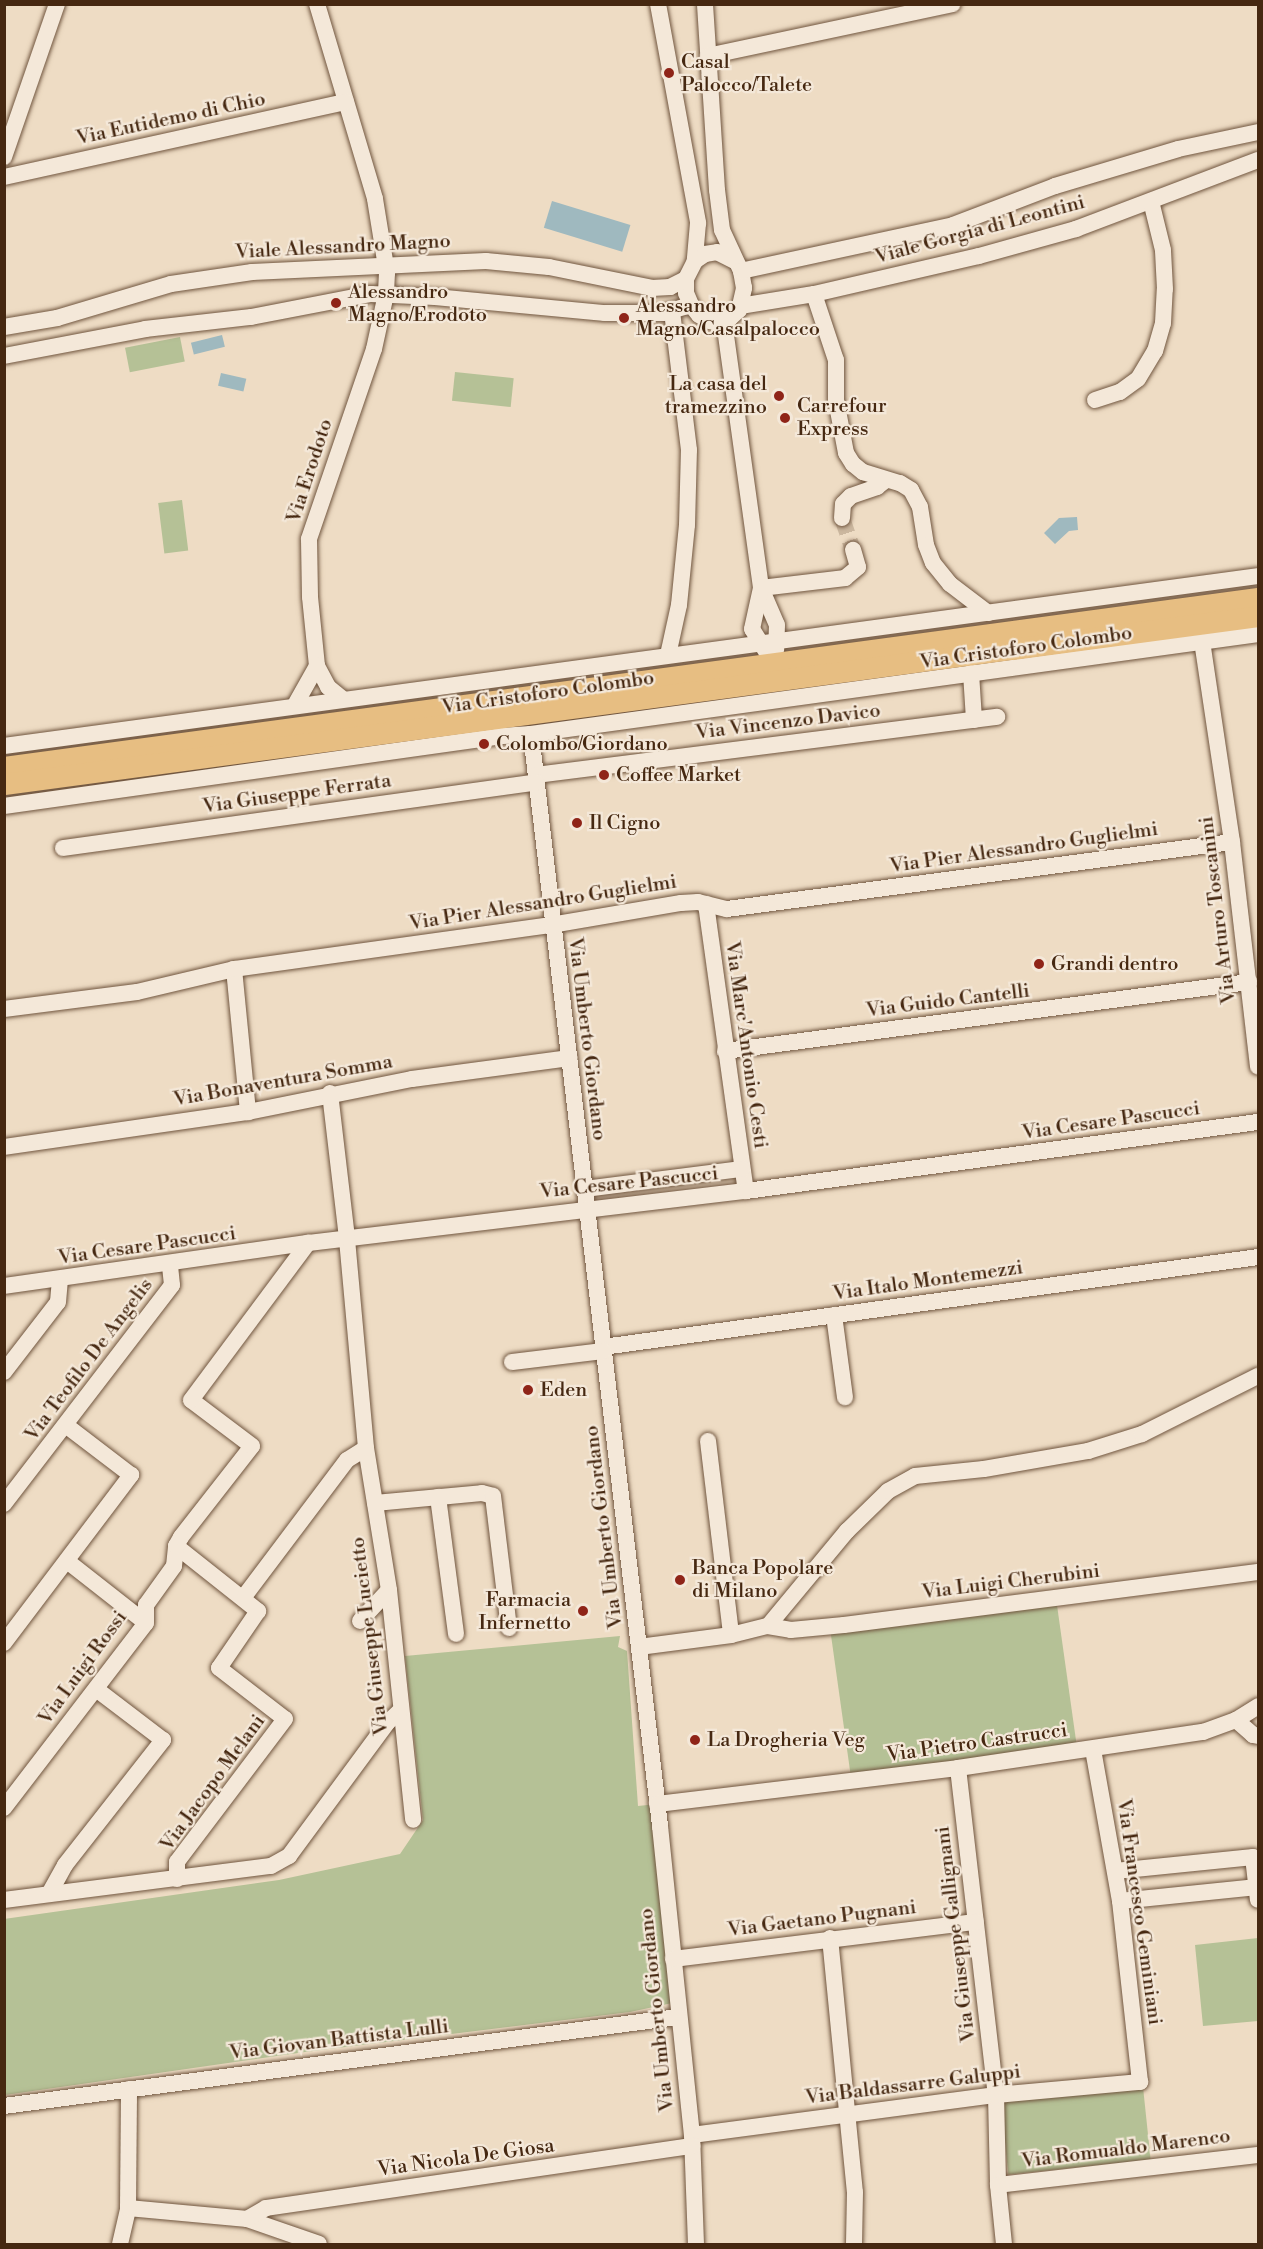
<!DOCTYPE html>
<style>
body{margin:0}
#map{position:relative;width:1263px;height:2249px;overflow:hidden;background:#eedcc4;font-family:"Libre Bodoni",serif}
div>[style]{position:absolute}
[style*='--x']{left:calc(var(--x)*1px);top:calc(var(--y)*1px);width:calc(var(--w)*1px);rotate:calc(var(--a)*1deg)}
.green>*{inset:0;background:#b5c196;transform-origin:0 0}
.water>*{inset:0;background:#9fb9bf;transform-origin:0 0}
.minor-tunnel>*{height:16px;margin-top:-8px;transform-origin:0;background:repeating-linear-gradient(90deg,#ccb8a0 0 16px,transparent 0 24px)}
.roads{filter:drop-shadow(0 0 2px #70553e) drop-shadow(0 0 2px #70553e)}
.minor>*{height:16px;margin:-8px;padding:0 8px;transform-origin:8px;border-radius:8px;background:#f4e8d9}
.major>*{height:21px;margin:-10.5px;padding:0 10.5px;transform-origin:10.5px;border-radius:10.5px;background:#e7be82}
.dots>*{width:16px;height:16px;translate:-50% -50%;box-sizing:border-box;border:3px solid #f4e8d9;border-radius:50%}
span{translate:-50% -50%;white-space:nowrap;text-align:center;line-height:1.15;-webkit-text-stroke:4.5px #f4e8d9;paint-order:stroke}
.poi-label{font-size:20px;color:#462811}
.left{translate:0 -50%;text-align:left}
.right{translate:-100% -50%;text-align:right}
.street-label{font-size:20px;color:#462811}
.frame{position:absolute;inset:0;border:6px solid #462811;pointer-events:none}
</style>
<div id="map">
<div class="green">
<div style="left:180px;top:337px;width:25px;height:56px;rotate:79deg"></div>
<div style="left:455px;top:372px;width:59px;height:29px;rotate:6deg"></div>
<div style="left:182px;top:500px;width:51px;height:24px;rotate:83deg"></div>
<div style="left:1056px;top:1598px;width:155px;height:228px;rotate:82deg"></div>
<div style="clip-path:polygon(620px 1636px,618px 1647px,627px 1651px,638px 1806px,657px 1804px,677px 2002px,630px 2012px,305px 2052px,5px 2095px,4px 1919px,279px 1880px,400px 1854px,423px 1820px,405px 1656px)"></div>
<div style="clip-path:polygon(1258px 1938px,1258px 2021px,1203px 2026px,1195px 1945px)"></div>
<div style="left:1143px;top:2087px;width:73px;height:143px;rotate:84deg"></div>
</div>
<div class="water">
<div style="left:552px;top:201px;width:82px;height:28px;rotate:17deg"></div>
<div style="left:222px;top:335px;width:12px;height:32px;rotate:76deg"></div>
<div style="left:221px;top:373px;width:26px;height:13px;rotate:13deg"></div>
<div style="clip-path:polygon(1077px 517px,1078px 530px,1069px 531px,1055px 544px,1044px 533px,1059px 518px)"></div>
</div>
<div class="minor-tunnel">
<div style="--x:842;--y:518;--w:34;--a:71"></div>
</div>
<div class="roads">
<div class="minor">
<div style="--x:317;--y:4;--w:203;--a:73.4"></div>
<div style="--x:375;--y:199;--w:75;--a:80.8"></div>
<div style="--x:387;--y:273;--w:21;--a:93"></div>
<div style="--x:386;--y:294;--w:56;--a:102.3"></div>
<div style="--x:374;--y:349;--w:201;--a:108.9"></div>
<div style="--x:309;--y:539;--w:58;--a:89"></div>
<div style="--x:310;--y:597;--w:69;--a:84.2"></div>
<div style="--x:317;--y:666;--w:24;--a:62"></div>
<div style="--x:328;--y:687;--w:19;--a:39"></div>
<div style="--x:658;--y:4;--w:223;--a:79.6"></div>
<div style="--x:698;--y:223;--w:38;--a:95"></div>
<div style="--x:695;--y:261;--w:20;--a:117"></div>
<div style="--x:686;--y:279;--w:14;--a:90"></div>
<div style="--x:686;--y:293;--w:13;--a:67"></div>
<div style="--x:691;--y:305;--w:13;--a:51"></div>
<div style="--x:699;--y:315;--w:13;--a:29"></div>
<div style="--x:710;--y:321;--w:9;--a:6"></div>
<div style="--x:719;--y:322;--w:12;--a:-20"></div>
<div style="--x:730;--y:318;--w:12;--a:-42"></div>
<div style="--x:739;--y:310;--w:23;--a:-77"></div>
<div style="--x:744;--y:288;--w:17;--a:-100"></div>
<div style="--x:741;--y:271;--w:45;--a:-114.9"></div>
<div style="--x:722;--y:230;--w:40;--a:-97.1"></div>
<div style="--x:717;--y:190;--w:186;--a:-93.7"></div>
<div style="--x:708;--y:56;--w:250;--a:-12"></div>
<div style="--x:4;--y:157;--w:162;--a:-70.9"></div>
<div style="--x:4;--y:177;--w:350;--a:-12.4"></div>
<div style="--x:695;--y:261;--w:12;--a:-35"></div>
<div style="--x:705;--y:254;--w:12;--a:-9"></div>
<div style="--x:717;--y:252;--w:20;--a:27"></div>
<div style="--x:741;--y:271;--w:217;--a:-12.2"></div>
<div style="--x:953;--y:225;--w:109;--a:-20.9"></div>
<div style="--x:1055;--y:186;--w:128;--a:-16.7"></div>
<div style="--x:1178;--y:149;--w:82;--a:-12"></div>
<div style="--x:814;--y:294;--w:70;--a:71.6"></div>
<div style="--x:836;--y:360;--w:40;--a:90"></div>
<div style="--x:836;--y:400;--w:54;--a:79.3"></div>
<div style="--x:846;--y:453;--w:13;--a:58"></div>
<div style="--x:853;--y:464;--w:13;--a:39"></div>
<div style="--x:863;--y:472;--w:39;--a:17"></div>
<div style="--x:900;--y:483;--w:13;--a:32"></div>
<div style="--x:911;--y:490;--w:19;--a:62"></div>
<div style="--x:920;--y:507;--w:38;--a:81"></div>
<div style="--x:926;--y:545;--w:19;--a:69"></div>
<div style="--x:933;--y:563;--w:27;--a:51"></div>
<div style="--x:950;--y:584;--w:48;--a:37.3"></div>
<div style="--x:740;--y:306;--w:75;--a:-9.2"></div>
<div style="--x:814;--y:294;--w:169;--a:-13"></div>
<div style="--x:979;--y:256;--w:101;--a:-15.6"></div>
<div style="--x:1076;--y:229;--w:195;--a:-20.8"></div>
<div style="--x:724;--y:321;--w:270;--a:82.1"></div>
<div style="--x:761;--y:588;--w:40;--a:66.6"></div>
<div style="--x:777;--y:625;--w:25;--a:92"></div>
<div style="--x:4;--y:327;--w:54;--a:-9.6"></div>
<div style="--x:57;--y:318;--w:119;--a:-16.6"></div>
<div style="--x:171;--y:284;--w:82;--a:-8.4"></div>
<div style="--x:252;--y:272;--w:234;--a:-2.7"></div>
<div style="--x:486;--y:261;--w:63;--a:5.4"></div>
<div style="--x:549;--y:267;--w:105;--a:11.5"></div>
<div style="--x:652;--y:288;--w:18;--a:-3"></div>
<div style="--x:670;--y:287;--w:18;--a:-27"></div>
<div style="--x:4;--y:356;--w:144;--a:-10.8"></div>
<div style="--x:145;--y:329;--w:107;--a:-6.5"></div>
<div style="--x:251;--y:317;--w:122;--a:-10.9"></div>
<div style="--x:371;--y:294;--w:64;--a:2.7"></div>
<div style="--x:435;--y:297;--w:171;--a:5.4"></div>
<div style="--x:605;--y:313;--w:58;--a:0"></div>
<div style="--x:663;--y:313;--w:29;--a:-16"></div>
<div style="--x:1095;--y:400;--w:26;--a:-18"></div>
<div style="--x:1120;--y:392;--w:22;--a:-36"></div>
<div style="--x:1138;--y:379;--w:33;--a:-59"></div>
<div style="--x:1155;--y:351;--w:29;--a:-74"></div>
<div style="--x:1163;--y:323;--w:34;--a:-87"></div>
<div style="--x:1165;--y:289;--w:39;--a:-93"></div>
<div style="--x:1163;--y:250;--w:50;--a:-103.8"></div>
<div style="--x:842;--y:518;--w:14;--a:-86"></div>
<div style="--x:843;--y:504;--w:11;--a:-45"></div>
<div style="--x:851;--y:496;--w:28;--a:-19"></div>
<div style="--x:877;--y:487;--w:11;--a:-38"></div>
<div style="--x:761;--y:588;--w:85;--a:-6.8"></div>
<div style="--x:845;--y:578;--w:17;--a:-40"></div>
<div style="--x:858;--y:567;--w:18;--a:-106"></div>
<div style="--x:761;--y:588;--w:42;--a:102.4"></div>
<div style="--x:752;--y:629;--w:26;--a:58"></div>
<div style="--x:1202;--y:641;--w:203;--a:81.5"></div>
<div style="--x:1232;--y:842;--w:226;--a:83.4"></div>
<div style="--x:668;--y:655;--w:51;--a:-77.6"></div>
<div style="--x:679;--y:605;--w:80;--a:-84.3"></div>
<div style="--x:687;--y:525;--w:75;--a:-88.5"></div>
<div style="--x:689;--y:450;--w:140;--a:-97"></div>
<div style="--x:971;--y:673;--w:47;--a:86.3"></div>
<div style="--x:295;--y:705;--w:45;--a:-60.6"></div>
<div style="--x:531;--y:734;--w:1100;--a:83.26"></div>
<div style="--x:660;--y:1826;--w:311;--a:84.1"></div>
<div style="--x:692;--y:2135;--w:109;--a:87.9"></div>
<div style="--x:4;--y:746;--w:1265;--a:-7.72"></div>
<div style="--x:536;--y:775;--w:465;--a:-7.2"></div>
<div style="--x:4;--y:806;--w:503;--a:-8"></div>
<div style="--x:502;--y:736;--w:29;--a:-4"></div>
<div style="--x:531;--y:734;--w:734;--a:-7.83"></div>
<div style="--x:63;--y:848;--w:478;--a:-7.9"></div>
<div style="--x:706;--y:904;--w:290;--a:82.1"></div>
<div style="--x:234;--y:969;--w:144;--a:84.4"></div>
<div style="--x:4;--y:1009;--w:134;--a:-7.3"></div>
<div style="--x:137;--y:992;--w:100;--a:-13.3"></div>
<div style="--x:234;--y:969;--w:320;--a:-7.9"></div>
<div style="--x:551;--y:925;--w:132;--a:-9.6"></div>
<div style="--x:681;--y:903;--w:17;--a:-3"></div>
<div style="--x:698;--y:902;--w:30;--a:14"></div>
<div style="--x:727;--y:909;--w:509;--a:-7.56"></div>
<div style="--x:725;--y:1051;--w:529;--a:-7.5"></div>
<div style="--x:4;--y:1147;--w:246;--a:-8.2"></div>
<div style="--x:248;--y:1112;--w:167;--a:-11.4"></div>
<div style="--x:412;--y:1079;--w:159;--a:-7.6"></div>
<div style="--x:585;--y:1189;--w:158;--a:-7.3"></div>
<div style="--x:4;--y:1286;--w:307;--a:-8.1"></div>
<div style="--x:308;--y:1243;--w:441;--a:-6.8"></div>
<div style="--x:746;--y:1191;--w:517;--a:-7.68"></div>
<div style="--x:834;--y:1315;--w:83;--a:82.4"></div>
<div style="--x:603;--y:1347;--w:661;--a:-7.82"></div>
<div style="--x:512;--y:1362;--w:92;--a:-6.9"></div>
<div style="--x:4;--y:1372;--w:88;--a:-52.4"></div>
<div style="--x:58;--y:1302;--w:22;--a:-85"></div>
<div style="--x:708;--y:1441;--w:195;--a:83.2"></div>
<div style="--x:366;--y:1448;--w:144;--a:80.8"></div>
<div style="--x:389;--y:1590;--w:231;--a:84"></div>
<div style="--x:438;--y:1497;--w:138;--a:82.5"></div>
<div style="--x:375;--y:1503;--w:107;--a:-5.3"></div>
<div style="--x:482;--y:1493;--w:11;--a:15"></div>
<div style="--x:493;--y:1496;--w:133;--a:83.1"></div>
<div style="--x:4;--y:1504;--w:276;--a:-52.5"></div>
<div style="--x:172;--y:1285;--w:20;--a:-96"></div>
<div style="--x:176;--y:1546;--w:105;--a:38.4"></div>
<div style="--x:258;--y:1611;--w:69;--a:124.4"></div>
<div style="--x:219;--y:1668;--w:83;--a:37.7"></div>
<div style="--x:285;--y:1719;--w:179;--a:127.1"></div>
<div style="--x:177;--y:1862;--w:17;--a:90"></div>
<div style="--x:67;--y:1561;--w:100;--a:38.1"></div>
<div style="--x:243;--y:1598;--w:173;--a:-53"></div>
<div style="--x:347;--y:1460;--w:22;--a:-32"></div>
<div style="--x:366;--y:1448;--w:211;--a:-95.2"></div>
<div style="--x:347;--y:1238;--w:146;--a:-96.7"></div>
<div style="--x:360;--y:1621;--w:42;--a:-46.9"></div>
<div style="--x:768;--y:1626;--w:23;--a:10"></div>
<div style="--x:791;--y:1630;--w:53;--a:-5.4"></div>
<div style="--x:844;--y:1625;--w:417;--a:-7.3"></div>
<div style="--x:4;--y:1643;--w:211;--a:-52.9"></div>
<div style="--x:131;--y:1475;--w:81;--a:-142.6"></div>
<div style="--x:639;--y:1647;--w:93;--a:-7.4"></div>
<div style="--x:731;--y:1635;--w:38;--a:-14"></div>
<div style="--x:768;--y:1626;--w:124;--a:-50.3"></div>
<div style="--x:847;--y:1531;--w:57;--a:-44.3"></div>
<div style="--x:888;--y:1491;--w:31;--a:-29"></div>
<div style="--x:915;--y:1476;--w:69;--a:-5.8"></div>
<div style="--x:984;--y:1469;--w:106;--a:-9.8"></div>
<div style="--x:1088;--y:1451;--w:57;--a:-17.5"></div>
<div style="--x:1142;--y:1434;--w:130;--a:-26.6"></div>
<div style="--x:1236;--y:1720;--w:23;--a:41"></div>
<div style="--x:1253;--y:1735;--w:5;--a:11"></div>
<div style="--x:958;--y:1768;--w:329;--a:83.4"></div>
<div style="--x:996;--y:2095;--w:90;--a:88.7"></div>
<div style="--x:998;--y:2185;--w:59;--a:84.2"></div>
<div style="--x:657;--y:1804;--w:303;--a:-6.8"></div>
<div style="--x:958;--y:1768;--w:248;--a:-8.4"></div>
<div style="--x:1203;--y:1732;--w:35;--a:-20"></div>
<div style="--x:1236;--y:1720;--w:26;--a:-32"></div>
<div style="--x:4;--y:1808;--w:233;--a:-52.5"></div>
<div style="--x:146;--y:1623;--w:18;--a:-90"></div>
<div style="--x:146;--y:1605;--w:48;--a:-54.3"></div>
<div style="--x:174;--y:1566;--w:20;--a:-84"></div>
<div style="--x:176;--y:1546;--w:10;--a:-61"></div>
<div style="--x:181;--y:1537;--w:115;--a:-52"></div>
<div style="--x:252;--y:1446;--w:76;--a:-143"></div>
<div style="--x:191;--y:1400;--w:196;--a:-53.3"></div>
<div style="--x:1115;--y:1871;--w:139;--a:-5.8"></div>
<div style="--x:1253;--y:1857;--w:43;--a:83.4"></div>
<div style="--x:49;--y:1894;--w:33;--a:-61"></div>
<div style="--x:65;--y:1865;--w:159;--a:-51.9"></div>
<div style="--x:163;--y:1740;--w:84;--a:-142.7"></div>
<div style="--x:4;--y:1900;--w:269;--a:-7.3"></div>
<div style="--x:271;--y:1866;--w:21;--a:-29"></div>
<div style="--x:289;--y:1856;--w:165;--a:-53.6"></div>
<div style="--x:387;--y:1723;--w:18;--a:-43"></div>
<div style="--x:1120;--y:1901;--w:138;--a:-5.8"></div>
<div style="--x:830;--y:1938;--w:255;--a:84.4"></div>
<div style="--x:855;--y:2192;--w:52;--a:91.1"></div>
<div style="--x:673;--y:1959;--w:305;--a:-7"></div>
<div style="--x:4;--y:2106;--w:680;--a:-7.52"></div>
<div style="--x:692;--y:2135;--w:307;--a:-7.5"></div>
<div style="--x:996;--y:2095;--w:145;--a:-5.2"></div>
<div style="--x:1140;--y:2082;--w:182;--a:-96.3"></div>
<div style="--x:1120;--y:1901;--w:154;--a:-100.1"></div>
<div style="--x:998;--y:2185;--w:262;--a:-6.6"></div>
<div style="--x:128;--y:2208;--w:120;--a:5.3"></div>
<div style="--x:247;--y:2219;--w:76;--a:19.1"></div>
<div style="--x:247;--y:2219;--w:22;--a:-30"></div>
<div style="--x:266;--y:2208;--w:431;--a:-8.3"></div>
<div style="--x:120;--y:2244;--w:37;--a:-77"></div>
<div style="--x:128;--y:2208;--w:119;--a:-89.5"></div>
</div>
<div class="major">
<div style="--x:4;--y:767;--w:1265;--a:-7.68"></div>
<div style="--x:4;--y:784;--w:1265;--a:-7.63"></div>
</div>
</div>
<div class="dots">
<div style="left:669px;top:73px;background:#8f2418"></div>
<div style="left:336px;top:303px;background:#8f2418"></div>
<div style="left:624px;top:318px;background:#8f2418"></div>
<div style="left:779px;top:396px;background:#8f2418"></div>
<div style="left:785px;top:418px;background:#8f2418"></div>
<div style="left:484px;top:744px;background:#8f2418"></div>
<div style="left:604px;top:775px;background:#8f2418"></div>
<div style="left:577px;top:823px;background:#8f2418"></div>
<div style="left:1039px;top:964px;background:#8f2418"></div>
<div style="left:528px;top:1390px;background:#8f2418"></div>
<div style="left:680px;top:1580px;background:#8f2418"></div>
<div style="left:583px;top:1611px;background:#8f2418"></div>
<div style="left:695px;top:1740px;background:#8f2418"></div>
</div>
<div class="poi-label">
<span class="left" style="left:681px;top:74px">Casal<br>Palocco/Talete</span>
<span class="left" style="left:348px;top:304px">Alessandro<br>Magno/Erodoto</span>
<span class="left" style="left:636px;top:318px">Alessandro<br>Magno/Casalpalocco</span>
<span class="right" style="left:767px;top:396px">La casa del<br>tramezzino</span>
<span class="left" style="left:797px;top:418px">Carrefour<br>Express</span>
<span class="left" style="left:496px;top:744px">Colombo/Giordano</span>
<span class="left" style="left:616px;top:775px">Coffee Market</span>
<span class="left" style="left:589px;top:823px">Il Cigno</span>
<span class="left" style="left:1051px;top:964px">Grandi dentro</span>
<span class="left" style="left:540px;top:1390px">Eden</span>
<span class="left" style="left:692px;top:1580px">Banca Popolare<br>di Milano</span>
<span class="right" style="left:571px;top:1612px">Farmacia<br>Infernetto</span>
<span class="left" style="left:707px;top:1740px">La Drogheria Veg</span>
</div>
<div class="street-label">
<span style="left:171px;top:119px;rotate:-12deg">Via Eutidemo di Chio</span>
<span style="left:980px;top:230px;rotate:-15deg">Viale Gorgia di Leontini</span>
<span style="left:343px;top:247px;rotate:-3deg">Viale Alessandro Magno</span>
<span style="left:310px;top:471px;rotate:-72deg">Via Erodoto</span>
<span style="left:1026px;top:648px;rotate:-8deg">Via Cristoforo Colombo</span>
<span style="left:548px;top:693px;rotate:-8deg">Via Cristoforo Colombo</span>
<span style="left:788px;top:722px;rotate:-7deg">Via Vincenzo Davico</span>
<span style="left:297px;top:794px;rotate:-8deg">Via Giuseppe Ferrata</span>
<span style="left:1024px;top:848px;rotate:-8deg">Via Pier Alessandro Guglielmi</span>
<span style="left:543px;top:903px;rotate:-9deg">Via Pier Alessandro Guglielmi</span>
<span style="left:1218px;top:910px;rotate:-97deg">Via Arturo Toscanini</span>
<span style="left:948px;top:1001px;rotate:-7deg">Via Guido Cantelli</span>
<span style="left:587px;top:1039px;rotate:83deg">Via Umberto Giordano</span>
<span style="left:746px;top:1045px;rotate:82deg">Via Marc'Antonio Cesti</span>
<span style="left:283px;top:1081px;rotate:-10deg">Via Bonaventura Somma</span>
<span style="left:1111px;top:1121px;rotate:-8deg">Via Cesare Pascucci</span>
<span style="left:629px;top:1183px;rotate:-6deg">Via Cesare Pascucci</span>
<span style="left:147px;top:1246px;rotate:-8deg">Via Cesare Pascucci</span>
<span style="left:928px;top:1281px;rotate:-8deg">Via Italo Montemezzi</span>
<span style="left:89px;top:1360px;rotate:-53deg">Via Teofilo De Angelis</span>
<span style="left:604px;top:1527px;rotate:-97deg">Via Umberto Giordano</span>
<span style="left:1011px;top:1582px;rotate:-7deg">Via Luigi Cherubini</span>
<span style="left:370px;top:1636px;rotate:-97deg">Via Giuseppe Lucietto</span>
<span style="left:83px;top:1668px;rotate:-54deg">Via Luigi Rossi</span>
<span style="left:977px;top:1743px;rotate:-8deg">Via Pietro Castrucci</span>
<span style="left:213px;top:1783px;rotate:-54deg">Via Jacopo Melani</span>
<span style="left:1139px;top:1912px;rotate:82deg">Via Francesco Geminiani</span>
<span style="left:822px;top:1919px;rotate:-7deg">Via Gaetano Pugnani</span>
<span style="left:956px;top:1934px;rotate:-97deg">Via Giuseppe Gallignani</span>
<span style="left:657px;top:2010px;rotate:-96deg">Via Umberto Giordano</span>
<span style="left:339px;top:2040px;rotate:-7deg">Via Giovan Battista Lulli</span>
<span style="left:913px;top:2085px;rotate:-7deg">Via Baldassarre Galuppi</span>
<span style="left:1126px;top:2149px;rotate:-7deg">Via Romualdo Marenco</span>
<span style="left:466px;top:2158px;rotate:-8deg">Via Nicola De Giosa</span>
</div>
<div class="frame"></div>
</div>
